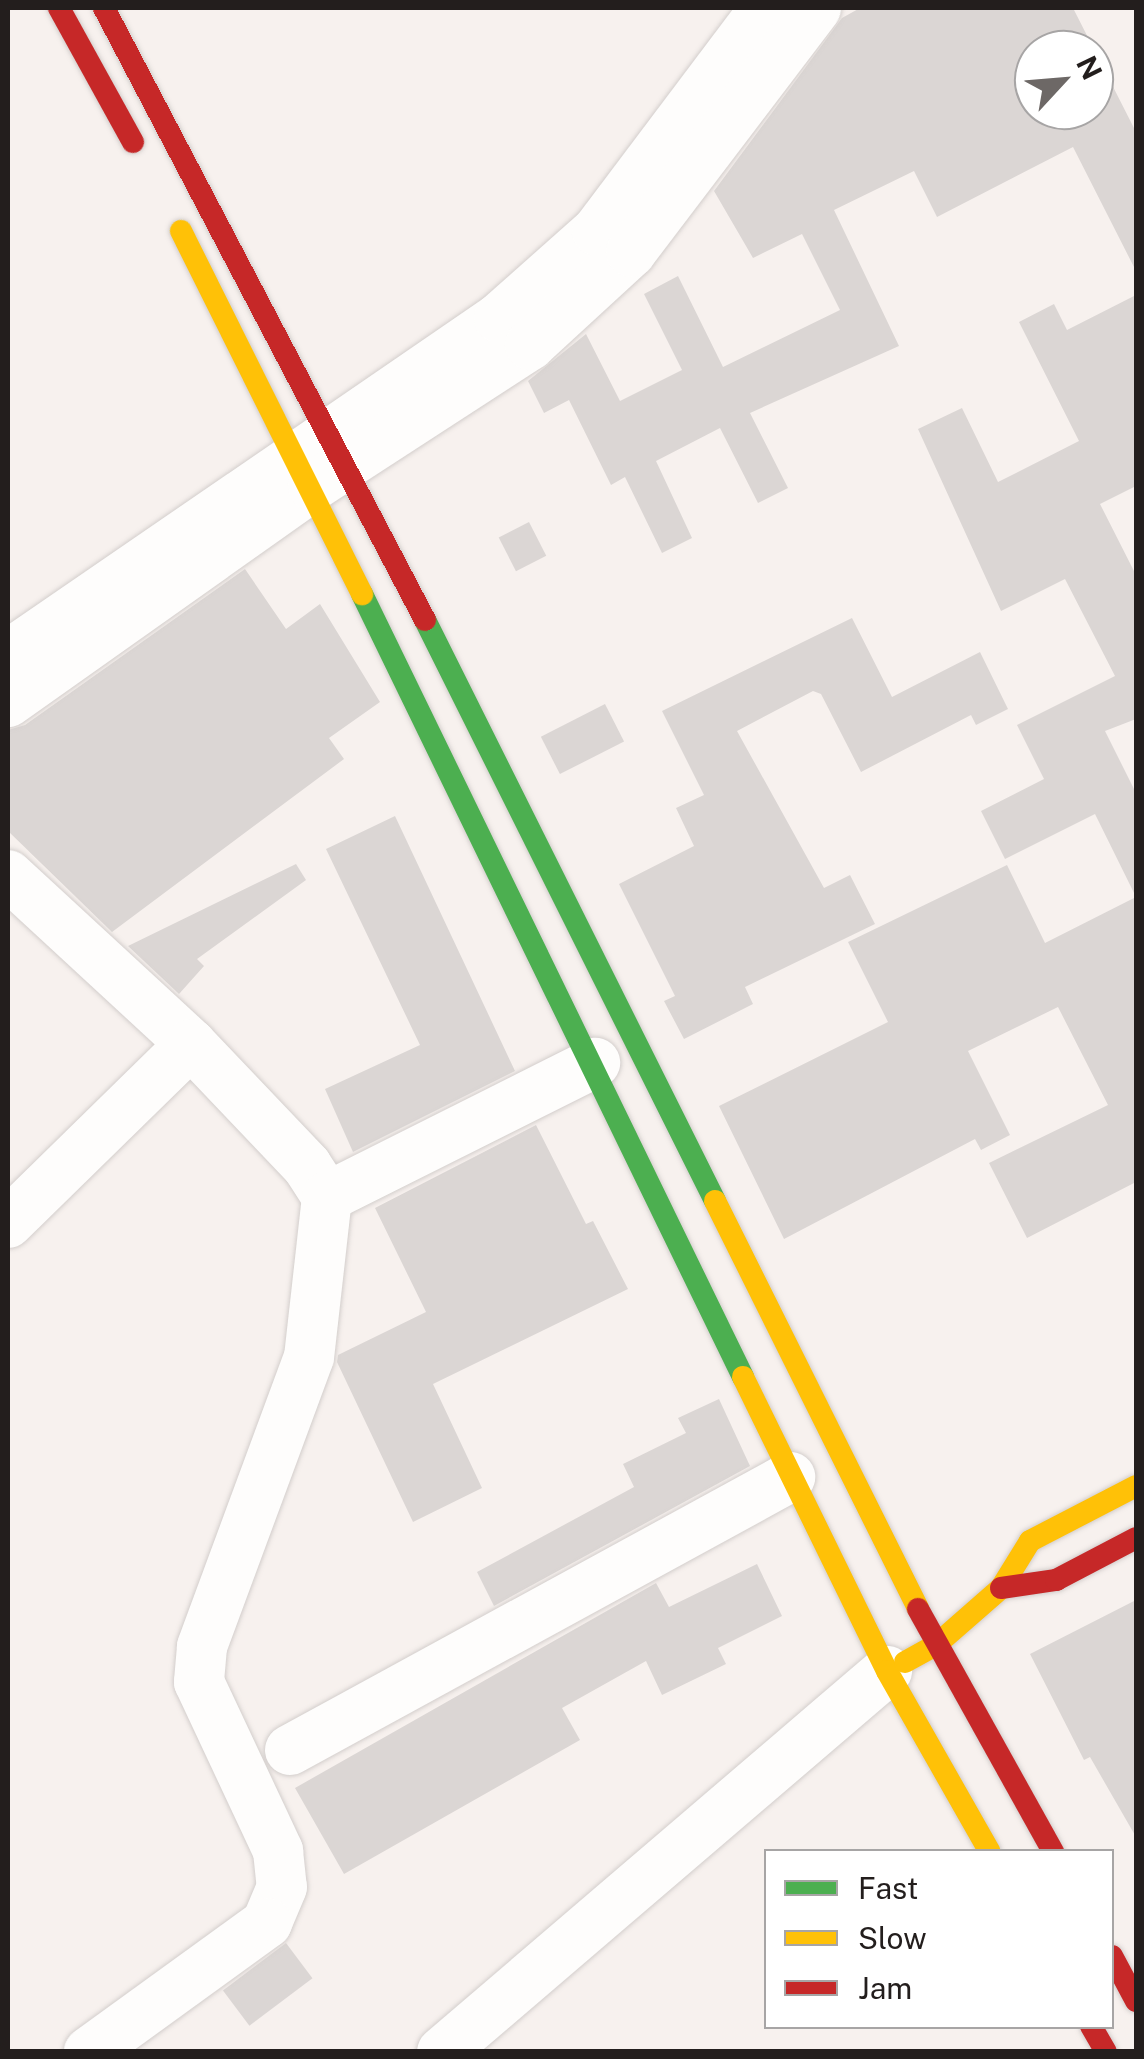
<!DOCTYPE html>
<style>
body{margin:0}
#map{position:relative;width:1144px;height:2059px;overflow:hidden;background:#f7f1ee;font-family:"Public Sans",sans-serif}
div>[style]{position:absolute}
[style*='--x']{left:calc(var(--x)*1px);top:calc(var(--y)*1px);width:calc(var(--w)*1px);rotate:calc(var(--a)*1deg)}
.building>*{inset:0;background:#dbd6d4;transform-origin:0 0}
.roads{filter:drop-shadow(0 0 2px #d3cecc) drop-shadow(0 0 2px #d3cecc)}
.street>*{height:50px;margin:-25px;padding:0 25px;transform-origin:25px;border-radius:25px;background:#fefdfc}
.fast>*{height:22px;margin:-11px;padding:0 11px;transform-origin:11px;border-radius:11px;background:#4caf50}
.slow>*{height:22px;margin:-11px;padding:0 11px;transform-origin:11px;border-radius:11px;background:#ffc107}
.jam>*{height:22px;margin:-11px;padding:0 11px;transform-origin:11px;border-radius:11px;background:#c62828}
span{translate:-50% -50%;white-space:nowrap;text-align:center;line-height:1.15;-webkit-text-stroke:8px #fff;paint-order:stroke}
.frame{position:absolute;inset:0;border:10px solid #231e1d;pointer-events:none}
.legend{position:absolute;left:764px;top:1849px;width:350px;height:180px;box-sizing:border-box;background:#fff;border:2px solid #a7a5a5;margin:0;padding:12px 18px;list-style:none;font-size:30px;color:#231e1d}
.legend li{display:flex;align-items:center;gap:20px;height:50px}
.legend b{width:50px;border:2px solid #a7a5a5}
.north{position:absolute;left:1014px;top:30px;width:100px;height:100px;box-sizing:border-box;background:#fff;border:2px solid #a7a5a5;border-radius:50%;rotate:64deg;font-size:28px;font-weight:700;line-height:40px;text-align:center;color:#231e1d}
.north::after{content:'';display:block;margin:auto;width:35px;height:45px;background:#6d6866;clip-path:polygon(50% 0,100% 100%,50% 72%,0 100%)}
</style>
<div id="map">
<div class="building">
<div style="clip-path:polygon(evenodd,860px 8px,1073px 8px,1136px 132px,1136px 271px,1073px 147px,937px 217px,914px 171px,834px 210px,899px 346px,750px 413px,788px 488px,758px 503px,720px 428px,656px 461px,692px 538px,662px 553px,625px 477px,611px 485px,569px 400px,544px 413px,528px 381px,586px 334px,620px 401px,682px 370px,644px 294px,678px 276px,723px 367px,840px 310px,802px 234px,753px 258px,714px 191px,842px 18px,860px 8px,1034px 50px,1094px 50px,1094px 110px,1034px 110px,1034px 50px)"></div>
<div style="clip-path:polygon(1136px 295px,1136px 486px,1100px 504px,1136px 575px,1136px 719px,1105px 731px,1136px 793px,1136px 1182px,1027px 1238px,989px 1163px,1108px 1105px,1058px 1007px,968px 1051px,1010px 1135px,981px 1150px,975px 1139px,784px 1239px,719px 1106px,888px 1022px,848px 942px,1007px 865px,1045px 943px,1136px 897px,1095px 814px,1005px 859px,981px 811px,1044px 779px,1017px 725px,1115px 676px,1065px 579px,1001px 611px,918px 429px,962px 408px,998px 482px,1079px 441px,1019px 322px,1054px 304px,1067px 330px)"></div>
<div style="left:529px;top:522px;width:38px;height:34px;rotate:63deg"></div>
<div style="clip-path:polygon(245px 569px,286px 629px,320px 604px,380px 702px,329px 738px,344px 759px,112px 932px,8px 831px,8px 730px,25px 725px)"></div>
<div style="clip-path:polygon(852px 618px,892px 697px,980px 652px,1008px 709px,976px 725px,971px 715px,861px 772px,821px 694px,813px 691px,737px 731px,824px 888px,850px 875px,875px 924px,745px 987px,753px 1004px,684px 1039px,664px 1001px,675px 996px,619px 884px,694px 846px,676px 808px,704px 795px,662px 711px)"></div>
<div style="left:605px;top:704px;width:42px;height:72px;rotate:63deg"></div>
<div style="clip-path:polygon(395px 816px,515px 1071px,353px 1152px,325px 1089px,420px 1045px,326px 849px)"></div>
<div style="clip-path:polygon(296px 864px,306px 880px,197px 959px,204px 966px,179px 994px,128px 946px)"></div>
<div style="clip-path:polygon(536px 1125px,586px 1224px,593px 1221px,628px 1289px,433px 1384px,482px 1488px,413px 1522px,337px 1362px,338px 1355px,426px 1312px,375px 1208px)"></div>
<div style="clip-path:polygon(719px 1399px,750px 1466px,494px 1606px,477px 1572px,634px 1487px,623px 1464px,686px 1433px,678px 1418px)"></div>
<div style="clip-path:polygon(757px 1564px,782px 1616px,718px 1648px,726px 1664px,662px 1695px,646px 1661px,562px 1708px,580px 1740px,344px 1874px,295px 1788px,656px 1583px,669px 1607px)"></div>
<div style="clip-path:polygon(1136px 1600px,1136px 1837px,1090px 1757px,1084px 1760px,1030px 1654px)"></div>
<div style="left:286px;top:1943px;width:44px;height:79px;rotate:53deg"></div>
</div>
<div class="roads">
<div class="street">
<div style="--x:8;--y:655;--w:596;--a:-34.46"></div>
<div style="--x:499;--y:318;--w:131;--a:-41.6"></div>
<div style="--x:597;--y:231;--w:279;--a:-53"></div>
<div style="--x:8;--y:702;--w:374;--a:-35.3"></div>
<div style="--x:313;--y:486;--w:259;--a:-33"></div>
<div style="--x:530;--y:345;--w:137;--a:-42.6"></div>
<div style="--x:631;--y:252;--w:306;--a:-52.8"></div>
<div style="--x:8;--y:875;--w:249;--a:42.7"></div>
<div style="--x:191;--y:1044;--w:168;--a:46.4"></div>
<div style="--x:307;--y:1166;--w:37;--a:57"></div>
<div style="--x:327;--y:1197;--w:161;--a:96.4"></div>
<div style="--x:309;--y:1357;--w:309;--a:110.3"></div>
<div style="--x:202;--y:1647;--w:35;--a:95"></div>
<div style="--x:199;--y:1682;--w:187;--a:64.9"></div>
<div style="--x:278;--y:1851;--w:36;--a:84"></div>
<div style="--x:282;--y:1887;--w:39;--a:113"></div>
<div style="--x:267;--y:1923;--w:220;--a:144.1"></div>
<div style="--x:327;--y:1197;--w:300;--a:-26.6"></div>
<div style="--x:8;--y:1223;--w:256;--a:-44.4"></div>
<div style="--x:290;--y:1750;--w:570;--a:-28.63"></div>
<div style="--x:442;--y:2052;--w:586;--a:-40.57"></div>
</div>
<div class="fast">
<div style="--x:362;--y:594;--w:871;--a:64.05"></div>
<div style="--x:425;--y:620;--w:649;--a:63.47"></div>
</div>
<div class="slow">
<div style="--x:181;--y:231;--w:406;--a:63.5"></div>
<div style="--x:715;--y:1201;--w:456;--a:63.5"></div>
<div style="--x:743;--y:1377;--w:327;--a:63.9"></div>
<div style="--x:887;--y:1671;--w:208;--a:60.4"></div>
<div style="--x:905;--y:1662;--w:35;--a:-29"></div>
<div style="--x:936;--y:1645;--w:86;--a:-41.2"></div>
<div style="--x:1001;--y:1588;--w:55;--a:-58.3"></div>
<div style="--x:1030;--y:1541;--w:119;--a:-27.4"></div>
</div>
<div class="jam">
<div style="--x:59;--y:8;--w:153;--a:61.1"></div>
<div style="--x:104;--y:8;--w:691;--a:62.32"></div>
<div style="--x:1001;--y:1588;--w:56;--a:-8.3"></div>
<div style="--x:1056;--y:1580;--w:90;--a:-27.7"></div>
<div style="--x:918;--y:1609;--w:278;--a:60.9"></div>
<div style="--x:1112;--y:1956;--w:51;--a:61.9"></div>
<div style="--x:1091;--y:2026;--w:30;--a:60"></div>
</div>
</div>
<div class="frame"></div>
<ul class="legend">
<li><b style="height:12px;background:#4caf50"></b>Fast</li>
<li><b style="height:12px;background:#ffc107"></b>Slow</li>
<li><b style="height:12px;background:#c62828"></b>Jam</li>
</ul>
<div class="north">N</div>
</div>
